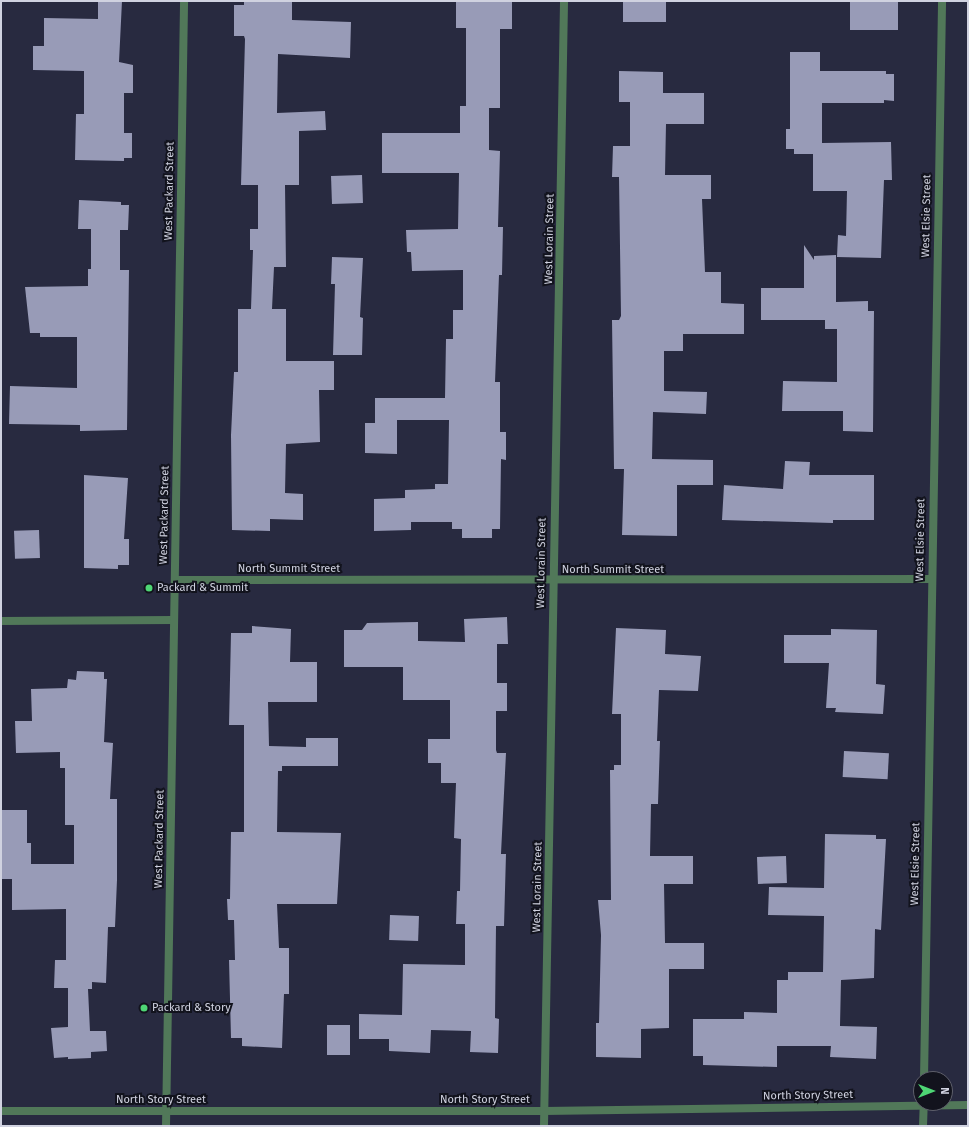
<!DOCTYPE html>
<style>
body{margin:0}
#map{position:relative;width:969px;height:1127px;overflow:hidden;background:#282a40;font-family:"Fira Sans",sans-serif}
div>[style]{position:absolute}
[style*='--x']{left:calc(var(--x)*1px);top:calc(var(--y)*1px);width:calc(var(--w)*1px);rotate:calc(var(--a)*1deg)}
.building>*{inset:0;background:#989bb7;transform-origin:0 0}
.minor>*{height:8px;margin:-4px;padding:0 4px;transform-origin:4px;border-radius:4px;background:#517859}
.tertiary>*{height:8px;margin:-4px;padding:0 4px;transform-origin:4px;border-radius:4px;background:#517859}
.dots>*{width:11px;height:11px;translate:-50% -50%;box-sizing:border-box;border:2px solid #12131d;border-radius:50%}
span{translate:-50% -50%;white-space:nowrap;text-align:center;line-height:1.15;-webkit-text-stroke:4px #12131d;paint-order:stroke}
.street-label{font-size:11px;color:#d0d2e0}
.poi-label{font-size:11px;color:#d0d2e0}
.left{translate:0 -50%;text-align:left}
.frame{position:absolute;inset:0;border:2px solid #d0d2e0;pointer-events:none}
.north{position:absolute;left:913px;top:1071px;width:40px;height:40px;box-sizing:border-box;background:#12131d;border:1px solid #5e5f6b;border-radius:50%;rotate:90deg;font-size:11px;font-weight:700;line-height:16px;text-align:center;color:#d0d2e0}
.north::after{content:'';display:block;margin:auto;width:14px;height:18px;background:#4ed675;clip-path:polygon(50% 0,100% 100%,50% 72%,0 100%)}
</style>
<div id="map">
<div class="building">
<div style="clip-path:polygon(98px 1px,122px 1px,119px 62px,133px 65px,133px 93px,124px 93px,124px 133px,132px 133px,132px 158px,124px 158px,124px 161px,75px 160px,76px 114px,84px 114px,84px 71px,33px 70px,33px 46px,44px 46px,44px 18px,98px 19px)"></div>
<div style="clip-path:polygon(456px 1px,512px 1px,512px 29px,500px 29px,500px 108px,489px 108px,489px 150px,500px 151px,498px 227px,503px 227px,502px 275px,499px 275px,495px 382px,500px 382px,500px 432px,506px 432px,506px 460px,501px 459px,500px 529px,492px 529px,492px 538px,462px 538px,462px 529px,452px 529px,452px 522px,411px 522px,411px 530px,374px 531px,374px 499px,405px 498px,405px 490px,435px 489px,435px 484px,448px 484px,449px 420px,397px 420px,397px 454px,365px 453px,365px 423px,375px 423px,375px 398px,445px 398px,446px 339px,453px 339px,453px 310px,463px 310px,463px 270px,412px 271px,411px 252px,407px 252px,406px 230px,458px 229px,459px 173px,382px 173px,382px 133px,460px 133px,460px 106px,466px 106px,466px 28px,456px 28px)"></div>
<div style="left:623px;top:1px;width:43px;height:21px"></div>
<div style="left:850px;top:1px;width:48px;height:29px"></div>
<div style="clip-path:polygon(244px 2px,292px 2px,292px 20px,351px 22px,350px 58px,278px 54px,277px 113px,325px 111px,326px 130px,299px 131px,299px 185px,285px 185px,286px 267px,274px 267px,272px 309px,286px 309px,286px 361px,334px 361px,334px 390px,319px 390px,320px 442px,286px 444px,285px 493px,303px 494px,303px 520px,270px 519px,270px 531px,232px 530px,231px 435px,234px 372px,238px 372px,238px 309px,251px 309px,253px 250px,250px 250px,250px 229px,258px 229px,258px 185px,241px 185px,245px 39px,244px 36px,234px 36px,234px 5px,244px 5px)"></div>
<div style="clip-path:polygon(790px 52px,820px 52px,820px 71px,886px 71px,886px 74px,894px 74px,894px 101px,884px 100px,884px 103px,822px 103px,822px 143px,891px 142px,892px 180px,884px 180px,881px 258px,837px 257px,838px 235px,846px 236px,847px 191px,813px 191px,813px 154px,794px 154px,794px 149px,786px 149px,786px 129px,790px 129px)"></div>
<div style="clip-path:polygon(619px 71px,663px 72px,663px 93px,704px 93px,704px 124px,666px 124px,665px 175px,711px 175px,711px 199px,702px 199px,705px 272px,721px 272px,721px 303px,744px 304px,744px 334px,683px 334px,683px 351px,664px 351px,664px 391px,707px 392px,706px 414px,653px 412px,652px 459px,713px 460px,713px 485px,677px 485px,677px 536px,622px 535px,624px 469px,614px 469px,612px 320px,619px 320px,621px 316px,619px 177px,612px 177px,613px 146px,630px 146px,630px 102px,619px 102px)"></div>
<div style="left:362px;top:175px;width:28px;height:31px;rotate:88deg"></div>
<div style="clip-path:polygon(79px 200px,121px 202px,121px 205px,129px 205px,128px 230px,120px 230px,120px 270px,129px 270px,127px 430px,80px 431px,80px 425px,9px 424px,10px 386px,77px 388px,77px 337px,40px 337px,40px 333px,30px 333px,25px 287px,88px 286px,88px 269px,91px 269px,91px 229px,78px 229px)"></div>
<div style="clip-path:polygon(804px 245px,814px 260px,814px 256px,836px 255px,836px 302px,868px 301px,868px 311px,874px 311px,873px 432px,843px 431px,843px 411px,782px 411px,783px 381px,837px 382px,837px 329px,825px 329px,825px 320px,761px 320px,761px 288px,804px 288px)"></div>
<div style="clip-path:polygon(332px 257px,363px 258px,360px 317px,363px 318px,362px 355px,333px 355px,335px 284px,331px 284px)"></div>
<div style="clip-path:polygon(785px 461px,810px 462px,809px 475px,874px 475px,874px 520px,833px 520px,833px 523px,722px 520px,724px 485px,783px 489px)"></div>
<div style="clip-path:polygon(84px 475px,128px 478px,124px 539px,129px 539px,129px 565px,118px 565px,118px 569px,84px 568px)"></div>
<div style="left:39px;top:530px;width:28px;height:25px;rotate:88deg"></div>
<div style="clip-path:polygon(507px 617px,508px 644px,497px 644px,497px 683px,507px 683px,507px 711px,496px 711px,496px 750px,497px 753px,506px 753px,501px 854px,506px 854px,504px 926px,496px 926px,495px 1018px,499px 1019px,498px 1053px,470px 1052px,471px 1031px,431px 1030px,430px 1053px,389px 1051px,389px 1039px,359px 1039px,359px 1014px,402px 1015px,403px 964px,465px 965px,465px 924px,456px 924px,457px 891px,460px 891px,461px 839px,454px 838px,456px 783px,441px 783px,441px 763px,428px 763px,428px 739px,450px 739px,450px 700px,403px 700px,403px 667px,344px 667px,344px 630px,362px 630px,367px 623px,418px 622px,418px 641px,465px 642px,464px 619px)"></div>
<div style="clip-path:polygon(252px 626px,291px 629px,290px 662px,317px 662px,317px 702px,268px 702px,269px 746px,306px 747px,306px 738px,338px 738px,338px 766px,282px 766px,282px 771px,278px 771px,277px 832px,341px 833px,337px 904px,277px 904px,279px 948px,289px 948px,289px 994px,284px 994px,282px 1048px,242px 1046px,242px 1038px,231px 1038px,229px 960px,235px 960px,234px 920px,228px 920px,227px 899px,230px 899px,231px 832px,244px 832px,244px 725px,229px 725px,231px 633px,252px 633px)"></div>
<div style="clip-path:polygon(616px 628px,666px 630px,665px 654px,701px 656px,698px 691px,659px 690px,657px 741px,660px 741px,658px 804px,651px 804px,650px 856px,693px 856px,693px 884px,664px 884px,665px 943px,704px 943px,704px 969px,669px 969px,669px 1028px,641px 1029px,641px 1058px,596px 1057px,596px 1023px,599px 1023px,601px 935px,598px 900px,611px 900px,610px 770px,614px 770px,614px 765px,621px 765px,621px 714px,612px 714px)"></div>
<div style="clip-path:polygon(831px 629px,877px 630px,876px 684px,885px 685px,883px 714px,835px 712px,836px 708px,826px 708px,829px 663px,784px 663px,784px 635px,831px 635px)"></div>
<div style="clip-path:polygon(77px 671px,104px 672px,104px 679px,107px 679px,104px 742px,113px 743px,110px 799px,117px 799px,117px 880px,115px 927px,108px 927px,106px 983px,92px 982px,92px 989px,88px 989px,90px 1031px,106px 1031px,107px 1051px,91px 1052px,91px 1058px,68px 1059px,68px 1057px,54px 1058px,51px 1028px,68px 1027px,68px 988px,54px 988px,55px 960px,66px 960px,66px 909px,12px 910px,12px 879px,1px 879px,1px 843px,2px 810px,27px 810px,27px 843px,31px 843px,31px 864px,74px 864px,74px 825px,65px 825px,65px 768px,60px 768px,60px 752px,16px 753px,15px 721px,32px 721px,31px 689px,67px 688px,68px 679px,76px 680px)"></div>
<div style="left:844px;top:751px;width:45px;height:26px;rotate:3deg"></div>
<div style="clip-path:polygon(825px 834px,876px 835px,876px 839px,886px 839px,881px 930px,875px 929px,874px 978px,841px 980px,840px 1026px,877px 1027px,876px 1059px,830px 1057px,831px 1046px,777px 1046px,777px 1067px,703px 1065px,703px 1056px,693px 1056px,693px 1019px,744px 1019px,744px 1012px,777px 1013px,777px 980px,788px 980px,788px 972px,823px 972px,824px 916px,768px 915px,769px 887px,824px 888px)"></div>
<div style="left:786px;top:856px;width:27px;height:29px;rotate:88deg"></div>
<div style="left:390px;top:915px;width:29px;height:25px;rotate:2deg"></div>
<div style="left:327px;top:1025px;width:23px;height:30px"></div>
</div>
<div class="minor">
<div style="--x:175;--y:580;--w:756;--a:-0.08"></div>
<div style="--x:1;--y:621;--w:173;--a:-0.3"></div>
<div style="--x:924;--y:1079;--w:1078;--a:-89.04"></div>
<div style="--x:1;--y:1111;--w:543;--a:0"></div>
<div style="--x:544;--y:1111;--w:424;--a:-0.8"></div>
<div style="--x:544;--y:1126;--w:1125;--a:-88.98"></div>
<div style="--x:923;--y:1126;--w:23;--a:-88"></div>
</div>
<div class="tertiary">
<div style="--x:166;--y:1126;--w:1125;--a:-89.08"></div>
</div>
<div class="dots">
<div style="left:149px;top:588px;background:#4ed675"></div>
<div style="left:144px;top:1008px;background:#4ed675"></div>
</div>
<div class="street-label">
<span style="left:170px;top:191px;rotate:-89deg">West Packard Street</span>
<span style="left:927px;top:216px;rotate:-89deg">West Elsie Street</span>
<span style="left:550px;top:239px;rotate:-89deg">West Lorain Street</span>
<span style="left:165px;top:515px;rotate:-89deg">West Packard Street</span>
<span style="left:921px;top:540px;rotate:-89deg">West Elsie Street</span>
<span style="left:542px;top:563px;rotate:-89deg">West Lorain Street</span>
<span style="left:289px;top:569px">North Summit Street</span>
<span style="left:613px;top:570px">North Summit Street</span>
<span style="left:160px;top:839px;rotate:-89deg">West Packard Street</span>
<span style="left:916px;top:864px;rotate:-89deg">West Elsie Street</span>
<span style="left:538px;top:887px;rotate:-89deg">West Lorain Street</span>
<span style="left:808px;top:1096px;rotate:-1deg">North Story Street</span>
<span style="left:161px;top:1100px">North Story Street</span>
<span style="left:485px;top:1100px">North Story Street</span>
</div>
<div class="poi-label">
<span class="left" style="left:157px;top:588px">Packard &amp; Summit</span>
<span class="left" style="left:152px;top:1008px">Packard &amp; Story</span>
</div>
<div class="frame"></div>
<div class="north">N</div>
</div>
